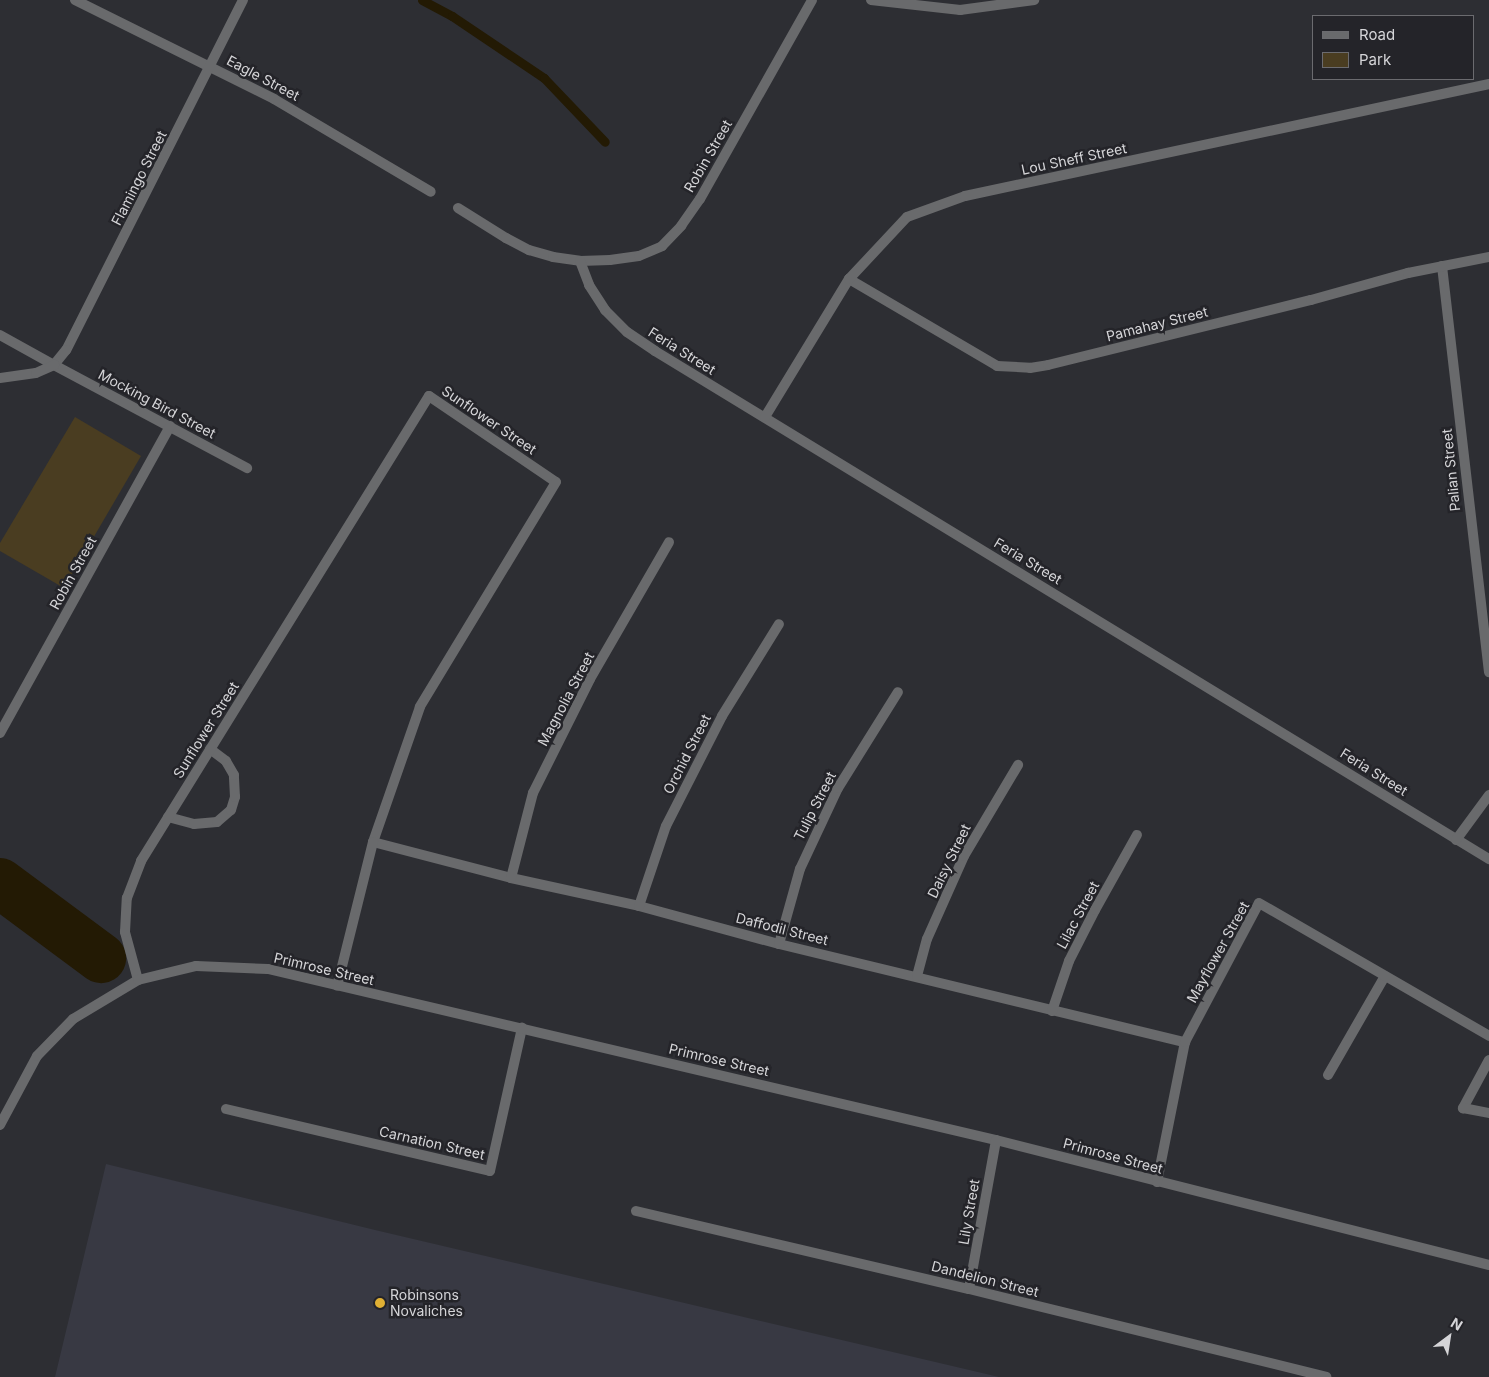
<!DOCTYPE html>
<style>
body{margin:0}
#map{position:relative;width:1489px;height:1377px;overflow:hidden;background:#2d2e33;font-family:Inter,sans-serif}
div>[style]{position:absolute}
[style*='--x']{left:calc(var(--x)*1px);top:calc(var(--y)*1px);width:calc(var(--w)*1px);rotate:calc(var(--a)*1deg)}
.built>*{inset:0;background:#383943}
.green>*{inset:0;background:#4a3d21}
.stream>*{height:9px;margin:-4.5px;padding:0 4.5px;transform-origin:4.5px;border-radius:4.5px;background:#231a04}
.river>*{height:50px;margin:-25px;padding:0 25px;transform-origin:25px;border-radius:25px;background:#231a04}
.minor>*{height:10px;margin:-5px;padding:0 5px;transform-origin:5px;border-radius:5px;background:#696a6c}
.tertiary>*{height:10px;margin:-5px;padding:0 5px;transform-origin:5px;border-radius:5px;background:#696a6c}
.dots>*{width:14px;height:14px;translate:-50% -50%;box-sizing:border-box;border:2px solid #242429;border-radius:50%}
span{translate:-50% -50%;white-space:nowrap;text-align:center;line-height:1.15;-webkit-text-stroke:5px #242429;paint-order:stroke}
.street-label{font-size:14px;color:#d5d5d8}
.poi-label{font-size:14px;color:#d5d5d8}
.left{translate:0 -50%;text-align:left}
.legend{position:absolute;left:1312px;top:15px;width:162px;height:65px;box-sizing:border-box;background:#242429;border:1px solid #6b6b6f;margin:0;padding:6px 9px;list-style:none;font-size:15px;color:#d5d5d8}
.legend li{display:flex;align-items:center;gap:10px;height:25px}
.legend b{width:25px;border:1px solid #6b6b6f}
.north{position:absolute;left:1424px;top:1312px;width:50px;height:50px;-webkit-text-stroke:4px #242429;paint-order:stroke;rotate:31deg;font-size:14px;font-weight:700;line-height:20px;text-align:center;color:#d5d5d8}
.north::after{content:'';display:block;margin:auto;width:18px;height:22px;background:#d5d5d8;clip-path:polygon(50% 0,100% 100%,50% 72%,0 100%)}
</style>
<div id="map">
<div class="built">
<div style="clip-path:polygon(106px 1164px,375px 1230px,999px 1377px,55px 1377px)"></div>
</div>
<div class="green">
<div style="clip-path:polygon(75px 417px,141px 456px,64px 588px,0 551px,0 543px)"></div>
</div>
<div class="stream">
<div style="--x:422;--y:0;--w:34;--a:28"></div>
<div style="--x:452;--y:16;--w:111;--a:34"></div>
<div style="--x:544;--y:78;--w:88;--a:46.4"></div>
</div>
<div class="river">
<div style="--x:0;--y:883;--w:126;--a:36.6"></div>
</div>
<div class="minor">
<div style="--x:75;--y:0;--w:222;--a:26.4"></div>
<div style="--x:274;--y:99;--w:182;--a:30.6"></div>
<div style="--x:243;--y:0;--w:392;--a:116.8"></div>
<div style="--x:66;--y:350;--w:19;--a:129"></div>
<div style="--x:54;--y:365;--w:219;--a:28.1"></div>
<div style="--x:458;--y:208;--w:57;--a:32"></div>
<div style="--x:506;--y:238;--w:26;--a:28"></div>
<div style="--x:529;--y:250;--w:25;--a:16"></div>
<div style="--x:553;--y:257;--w:27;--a:8"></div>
<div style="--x:580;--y:261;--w:30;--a:-2"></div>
<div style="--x:610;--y:260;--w:29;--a:-8"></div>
<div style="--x:639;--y:256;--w:25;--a:-23"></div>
<div style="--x:662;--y:246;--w:28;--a:-46"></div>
<div style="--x:681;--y:226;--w:33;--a:-55"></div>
<div style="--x:700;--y:199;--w:228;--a:-60.6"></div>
<div style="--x:580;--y:261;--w:26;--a:69"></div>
<div style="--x:589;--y:285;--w:30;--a:57"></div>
<div style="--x:605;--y:310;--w:31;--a:45"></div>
<div style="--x:627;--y:332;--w:34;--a:34"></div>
<div style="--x:655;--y:351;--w:977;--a:31.35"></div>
<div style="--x:1442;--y:266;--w:409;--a:83.4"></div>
<div style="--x:849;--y:279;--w:172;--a:30.4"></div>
<div style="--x:997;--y:366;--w:33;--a:3"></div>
<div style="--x:1030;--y:368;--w:18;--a:-9"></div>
<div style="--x:1048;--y:365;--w:271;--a:-13.9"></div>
<div style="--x:1311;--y:300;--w:101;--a:-15.6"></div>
<div style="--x:1408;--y:273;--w:83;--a:-11.2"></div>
<div style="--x:765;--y:417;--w:162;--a:-58.7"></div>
<div style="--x:849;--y:279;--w:85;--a:-46.9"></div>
<div style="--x:907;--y:217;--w:62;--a:-19.9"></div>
<div style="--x:965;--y:196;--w:536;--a:-12.06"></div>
<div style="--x:0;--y:733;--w:351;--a:-61"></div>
<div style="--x:168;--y:817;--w:27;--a:15"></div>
<div style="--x:194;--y:824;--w:23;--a:-5"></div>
<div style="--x:217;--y:822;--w:18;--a:-41"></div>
<div style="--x:231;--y:810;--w:14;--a:-73"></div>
<div style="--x:235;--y:797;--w:22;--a:-93"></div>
<div style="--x:234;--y:775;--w:16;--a:-120"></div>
<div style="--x:226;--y:761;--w:20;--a:-143"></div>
<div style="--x:1456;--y:840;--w:56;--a:-53.7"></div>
<div style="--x:373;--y:842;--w:143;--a:14.6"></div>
<div style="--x:511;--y:878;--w:131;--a:12.3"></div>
<div style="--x:639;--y:906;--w:145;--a:15.2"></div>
<div style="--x:779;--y:944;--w:418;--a:13.6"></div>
<div style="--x:511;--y:878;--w:88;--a:-75.5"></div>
<div style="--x:533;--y:793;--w:127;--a:-63.4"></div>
<div style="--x:590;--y:679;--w:158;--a:-60"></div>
<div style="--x:639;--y:906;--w:84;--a:-71.4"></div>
<div style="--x:666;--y:826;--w:123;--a:-63"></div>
<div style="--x:722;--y:716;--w:108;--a:-58.2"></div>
<div style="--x:779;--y:944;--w:78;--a:-74.4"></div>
<div style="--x:800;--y:869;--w:89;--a:-64.9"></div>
<div style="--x:838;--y:788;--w:113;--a:-58"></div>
<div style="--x:917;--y:976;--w:38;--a:-75"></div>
<div style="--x:927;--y:939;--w:91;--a:-66"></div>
<div style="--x:964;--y:856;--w:106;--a:-59.3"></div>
<div style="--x:138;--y:980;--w:50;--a:-105.2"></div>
<div style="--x:125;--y:932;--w:34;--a:-87"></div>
<div style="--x:127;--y:898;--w:40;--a:-69"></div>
<div style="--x:141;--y:861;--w:547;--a:-58.23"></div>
<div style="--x:429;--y:396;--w:153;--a:34.1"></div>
<div style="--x:556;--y:482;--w:263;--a:121.2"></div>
<div style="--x:420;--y:707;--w:143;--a:109.2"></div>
<div style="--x:373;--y:842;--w:148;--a:104"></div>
<div style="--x:1052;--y:1011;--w:53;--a:-71.2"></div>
<div style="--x:1069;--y:961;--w:57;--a:-63"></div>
<div style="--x:1095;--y:910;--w:86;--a:-60.8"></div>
<div style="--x:1489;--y:1060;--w:55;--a:118.4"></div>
<div style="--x:1463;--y:1108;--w:26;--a:11"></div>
<div style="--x:1328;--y:1075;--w:114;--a:-60.1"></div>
<div style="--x:226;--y:1109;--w:271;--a:13.2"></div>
<div style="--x:490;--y:1171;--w:147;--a:-77.4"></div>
<div style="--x:0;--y:1125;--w:78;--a:-61.8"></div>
<div style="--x:37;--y:1056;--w:52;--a:-45.8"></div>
<div style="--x:73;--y:1019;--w:76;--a:-31"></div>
<div style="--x:138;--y:980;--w:60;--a:-13.6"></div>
<div style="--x:196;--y:966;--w:72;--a:2.4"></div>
<div style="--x:268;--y:969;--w:748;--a:13.22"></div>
<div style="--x:996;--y:1140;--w:509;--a:14.23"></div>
<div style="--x:1157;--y:1182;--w:143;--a:-78.7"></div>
<div style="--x:1185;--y:1042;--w:157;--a:-62"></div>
<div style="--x:1259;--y:903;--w:266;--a:30"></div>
<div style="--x:636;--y:1211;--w:342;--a:13.2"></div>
<div style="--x:969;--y:1289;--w:368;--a:13.8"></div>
<div style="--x:969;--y:1289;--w:151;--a:-79.7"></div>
</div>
<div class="tertiary">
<div style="--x:871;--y:0;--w:90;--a:6.4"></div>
<div style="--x:960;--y:10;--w:75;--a:-7.7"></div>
<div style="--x:0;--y:335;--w:62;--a:29.1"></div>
<div style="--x:0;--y:378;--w:36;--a:-8"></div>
<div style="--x:36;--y:373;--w:20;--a:-24"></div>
</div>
<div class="dots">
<div style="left:380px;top:1303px;background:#e0b034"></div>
</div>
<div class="street-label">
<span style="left:263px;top:78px;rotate:28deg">Eagle Street</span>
<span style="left:708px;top:156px;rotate:-60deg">Robin Street</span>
<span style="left:1074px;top:159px;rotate:-12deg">Lou Sheff Street</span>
<span style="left:139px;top:178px;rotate:-63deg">Flamingo Street</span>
<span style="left:1157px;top:324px;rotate:-14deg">Pamahay Street</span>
<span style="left:682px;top:351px;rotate:32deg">Feria Street</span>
<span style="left:157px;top:404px;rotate:28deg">Mocking Bird Street</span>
<span style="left:489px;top:420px;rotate:34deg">Sunflower Street</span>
<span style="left:1451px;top:470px;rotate:-96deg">Palian Street</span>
<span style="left:1028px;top:561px;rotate:31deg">Feria Street</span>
<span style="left:73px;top:573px;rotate:-61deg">Robin Street</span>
<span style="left:566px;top:699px;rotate:-62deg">Magnolia Street</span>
<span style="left:206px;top:730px;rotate:-58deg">Sunflower Street</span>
<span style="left:687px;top:754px;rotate:-63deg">Orchid Street</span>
<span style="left:1374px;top:772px;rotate:32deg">Feria Street</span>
<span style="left:815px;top:806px;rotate:-63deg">Tulip Street</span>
<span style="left:949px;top:861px;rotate:-64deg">Daisy Street</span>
<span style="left:1078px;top:915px;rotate:-62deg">Lilac Street</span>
<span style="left:782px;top:929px;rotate:14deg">Daffodil Street</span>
<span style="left:1218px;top:952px;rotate:-61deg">Mayflower Street</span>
<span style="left:324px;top:969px;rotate:13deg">Primrose Street</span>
<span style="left:719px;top:1060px;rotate:13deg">Primrose Street</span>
<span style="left:432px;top:1143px;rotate:13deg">Carnation Street</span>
<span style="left:1113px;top:1156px;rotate:15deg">Primrose Street</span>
<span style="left:969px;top:1212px;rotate:-80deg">Lily Street</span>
<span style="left:985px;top:1279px;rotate:14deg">Dandelion Street</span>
</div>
<div class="poi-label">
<span class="left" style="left:390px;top:1303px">Robinsons<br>Novaliches</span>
</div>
<ul class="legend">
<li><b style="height:6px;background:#696a6c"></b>Road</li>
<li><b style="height:14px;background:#4a3d21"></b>Park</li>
</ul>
<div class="north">N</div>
</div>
